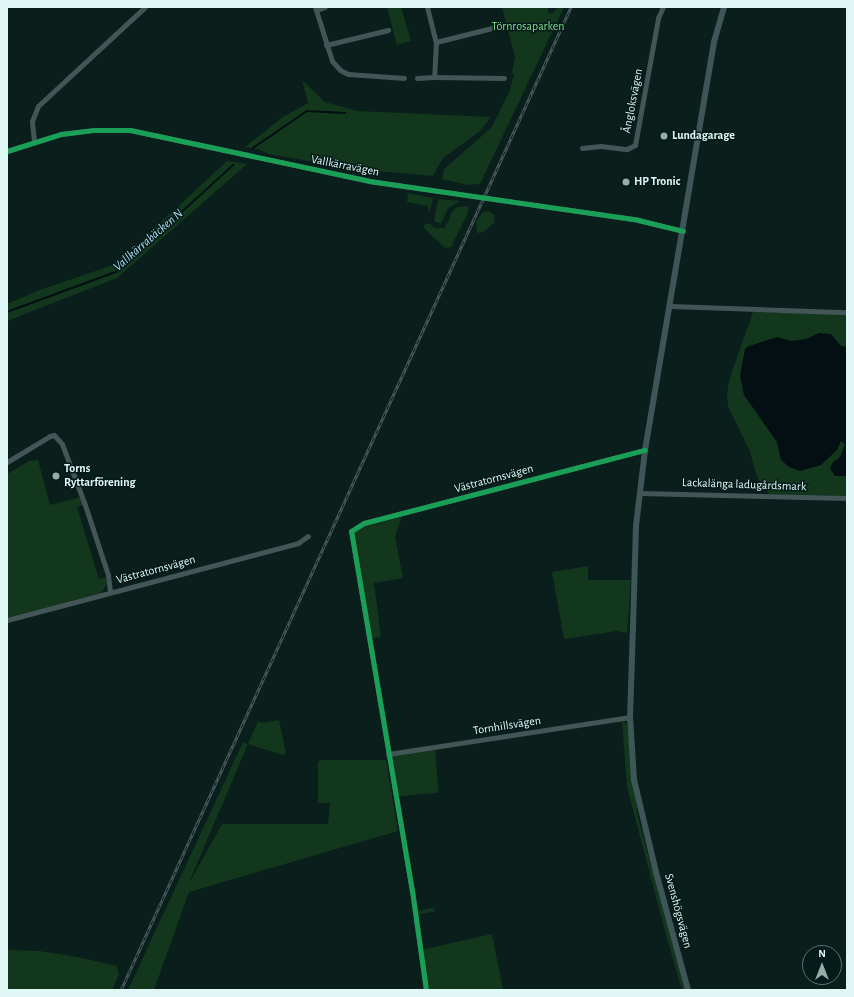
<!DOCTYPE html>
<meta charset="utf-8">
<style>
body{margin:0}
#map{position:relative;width:854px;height:997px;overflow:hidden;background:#0a1e1c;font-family:"Alegreya Sans",sans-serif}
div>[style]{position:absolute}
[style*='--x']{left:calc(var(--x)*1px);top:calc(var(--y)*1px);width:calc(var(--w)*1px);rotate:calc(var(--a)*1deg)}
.green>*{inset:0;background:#13371c;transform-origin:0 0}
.water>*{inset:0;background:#030f13}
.stream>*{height:1.5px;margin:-0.75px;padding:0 0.75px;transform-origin:0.75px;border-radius:0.75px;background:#030f13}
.minor>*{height:5px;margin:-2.5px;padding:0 2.5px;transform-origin:2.5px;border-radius:2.5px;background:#435556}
.major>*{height:6px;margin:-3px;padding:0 3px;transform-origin:3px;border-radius:3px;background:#3e5658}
.rail>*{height:3px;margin-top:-1.5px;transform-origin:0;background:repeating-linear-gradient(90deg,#041b19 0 4.5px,#4c5b5c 0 9px);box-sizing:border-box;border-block:1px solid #4c5b5c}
.cycleway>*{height:5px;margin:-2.5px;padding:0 2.5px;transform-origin:2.5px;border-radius:2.5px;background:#1a9f57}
.dots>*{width:11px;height:11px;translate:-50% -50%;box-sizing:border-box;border:2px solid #041b19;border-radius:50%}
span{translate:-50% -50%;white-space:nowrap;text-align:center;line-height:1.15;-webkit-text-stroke:3px #041b19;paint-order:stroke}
.park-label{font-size:12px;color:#80dd8f}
.street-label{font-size:12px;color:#e0f8f5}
.poi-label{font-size:12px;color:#e0f8f5;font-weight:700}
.left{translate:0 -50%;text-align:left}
.water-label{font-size:13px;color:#aedcf1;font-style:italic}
.frame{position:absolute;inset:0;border:8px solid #e0f8f5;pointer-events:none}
.north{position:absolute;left:802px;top:945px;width:40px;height:40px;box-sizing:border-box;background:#041b19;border:1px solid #5c7371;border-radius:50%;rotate:0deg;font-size:11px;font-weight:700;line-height:16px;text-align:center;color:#e0f8f5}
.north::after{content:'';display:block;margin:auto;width:14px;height:18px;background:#95aca9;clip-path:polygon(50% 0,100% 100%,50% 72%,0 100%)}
</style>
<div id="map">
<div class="green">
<div style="clip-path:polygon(387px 7px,401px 7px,411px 41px,397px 45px)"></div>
<div style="clip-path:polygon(502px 7px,549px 7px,547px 12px,552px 14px,558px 7px,564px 7px,480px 184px,467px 185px,442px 179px,444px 169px,492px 127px,509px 92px,514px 75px,512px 73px,515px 57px)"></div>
<div style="clip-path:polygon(302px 80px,325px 102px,357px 111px,491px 117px,480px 131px,443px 158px,433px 176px,356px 169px,268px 154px,258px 149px,245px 147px,283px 117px,308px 103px)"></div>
<div style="clip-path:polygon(227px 161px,247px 164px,117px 278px,7px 321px,7px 304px,37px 291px,116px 264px)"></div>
<div style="clip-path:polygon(408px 193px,433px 198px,429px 214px,428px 206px,407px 202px)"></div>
<div style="clip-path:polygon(438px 199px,460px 201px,448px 208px,441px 224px,434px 221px)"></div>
<div style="clip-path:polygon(468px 206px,468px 213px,451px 247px,445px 248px,424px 228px,424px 225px,430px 223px,434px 228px,445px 228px,452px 212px,457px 207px)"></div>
<div style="clip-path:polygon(489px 211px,494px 215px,494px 223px,483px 232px,477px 233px,476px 222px,482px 213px)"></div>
<div style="clip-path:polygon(753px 312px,847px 314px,847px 496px,769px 494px,757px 477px,750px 452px,728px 406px,727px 393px,730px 377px)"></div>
<div style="clip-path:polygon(38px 460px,50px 505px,81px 497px,83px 505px,77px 507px,99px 579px,106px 577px,107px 584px,101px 593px,7px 618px,7px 474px,29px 461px)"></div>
<div style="clip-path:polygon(402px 517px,395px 537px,403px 578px,374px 583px,381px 637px,371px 639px,353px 533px,356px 529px)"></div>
<div style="clip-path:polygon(588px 566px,588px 580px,631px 580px,627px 633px,617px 631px,564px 639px,552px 572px)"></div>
<div style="clip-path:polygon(279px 720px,286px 753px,283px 755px,248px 744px,188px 885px,222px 824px,328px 824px,330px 803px,318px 803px,318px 762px,320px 760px,386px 760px,398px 831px,189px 892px,154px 990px,128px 990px,243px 742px,248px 744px,258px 721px,262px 723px)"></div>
<div style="clip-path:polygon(622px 720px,627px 725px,638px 817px,685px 990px,682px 990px,668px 942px,627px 787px)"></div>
<div style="left:435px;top:750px;width:43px;height:45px;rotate:85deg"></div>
<div style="clip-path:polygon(417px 907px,418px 911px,432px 908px,436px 911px,417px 915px)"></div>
<div style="clip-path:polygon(492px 934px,503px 990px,427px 990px,421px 950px)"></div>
<div style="clip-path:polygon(7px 950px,39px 951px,77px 957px,117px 966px,119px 974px,112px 990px,7px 990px)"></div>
</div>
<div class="water">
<div style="clip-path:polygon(819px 333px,831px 334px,841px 346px,847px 347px,847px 476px,835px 476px,830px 468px,833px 462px,840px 457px,845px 444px,841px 441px,837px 450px,821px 465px,800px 471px,789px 467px,781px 460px,777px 442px,744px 395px,740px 376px,745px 349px,749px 346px,777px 337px,791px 341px,806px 339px)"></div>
</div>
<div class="stream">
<div style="--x:253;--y:148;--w:65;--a:-34.4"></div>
<div style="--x:307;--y:111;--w:38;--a:3"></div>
<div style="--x:7;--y:312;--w:116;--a:-20.2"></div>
<div style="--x:116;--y:272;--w:159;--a:-42.4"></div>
</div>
<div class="minor">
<div style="--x:315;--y:7;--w:57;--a:72.5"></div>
<div style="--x:332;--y:61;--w:12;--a:48"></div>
<div style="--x:340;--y:70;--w:9;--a:27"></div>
<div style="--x:348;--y:74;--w:56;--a:4.1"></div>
<div style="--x:427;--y:7;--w:36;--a:76"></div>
<div style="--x:436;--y:42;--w:35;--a:93"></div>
<div style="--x:434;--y:77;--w:70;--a:0.8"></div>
<div style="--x:316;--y:10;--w:9;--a:-18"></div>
<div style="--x:436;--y:42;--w:66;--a:-14"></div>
<div style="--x:326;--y:45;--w:64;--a:-13.6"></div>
<div style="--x:417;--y:78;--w:17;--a:-3"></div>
<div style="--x:34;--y:141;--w:20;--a:-96"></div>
<div style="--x:32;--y:121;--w:16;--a:-68"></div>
<div style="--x:38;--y:106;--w:146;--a:-42.8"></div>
<div style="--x:582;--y:148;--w:19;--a:-6"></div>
<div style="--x:601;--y:146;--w:26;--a:7"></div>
<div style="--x:627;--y:149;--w:9;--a:-27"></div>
<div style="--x:635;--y:145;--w:129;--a:-79.7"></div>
<div style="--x:658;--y:18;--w:12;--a:-66"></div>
<div style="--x:7;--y:151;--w:57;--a:-17.5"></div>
<div style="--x:61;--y:134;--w:34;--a:-7"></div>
<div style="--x:95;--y:130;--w:35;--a:0"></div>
<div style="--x:130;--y:130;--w:244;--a:12"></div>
<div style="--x:369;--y:181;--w:272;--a:8.2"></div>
<div style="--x:638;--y:220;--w:46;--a:13.7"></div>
<div style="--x:671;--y:306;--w:176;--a:2"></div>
<div style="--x:7;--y:462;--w:50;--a:-31.2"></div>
<div style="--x:50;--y:436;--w:4;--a:-14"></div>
<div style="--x:54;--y:435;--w:12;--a:48"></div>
<div style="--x:62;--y:444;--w:65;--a:69.3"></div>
<div style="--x:85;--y:505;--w:74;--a:71.8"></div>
<div style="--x:108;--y:575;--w:17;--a:83"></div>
<div style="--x:640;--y:493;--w:207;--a:1.4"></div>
<div style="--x:7;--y:620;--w:301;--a:-14.8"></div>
<div style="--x:298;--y:543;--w:12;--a:-35"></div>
<div style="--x:388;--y:754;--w:245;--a:-8.7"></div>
<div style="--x:426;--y:990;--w:100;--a:-98"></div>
<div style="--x:412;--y:891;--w:365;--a:-99.6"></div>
<div style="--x:351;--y:531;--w:15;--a:-32"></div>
<div style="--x:364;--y:523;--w:290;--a:-14.6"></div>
</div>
<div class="major">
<div style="--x:688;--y:990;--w:122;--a:-105.2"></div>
<div style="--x:656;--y:872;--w:95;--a:-103.4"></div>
<div style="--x:634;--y:780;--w:63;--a:-93.6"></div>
<div style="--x:630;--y:717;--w:90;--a:-88.1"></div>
<div style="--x:633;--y:627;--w:101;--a:-88.3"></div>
<div style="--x:636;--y:526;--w:77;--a:-83.2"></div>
<div style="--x:645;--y:450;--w:414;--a:-80.4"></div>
<div style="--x:714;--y:42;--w:36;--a:-74"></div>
</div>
<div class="rail">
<div style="--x:121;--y:990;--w:1081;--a:-65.4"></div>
</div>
<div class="cycleway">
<div style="--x:7;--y:151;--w:57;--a:-17.5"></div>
<div style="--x:61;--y:134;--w:34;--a:-7"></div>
<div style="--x:95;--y:130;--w:35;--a:0"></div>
<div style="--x:130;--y:130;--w:244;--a:12"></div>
<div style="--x:369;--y:181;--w:272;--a:8.2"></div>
<div style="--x:638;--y:220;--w:46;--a:13.7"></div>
<div style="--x:426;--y:990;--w:100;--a:-98"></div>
<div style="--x:412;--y:891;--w:365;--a:-99.6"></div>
<div style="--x:351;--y:531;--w:15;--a:-32"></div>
<div style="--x:364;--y:523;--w:290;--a:-14.6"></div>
</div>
<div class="dots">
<div style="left:664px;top:136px;background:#95aca9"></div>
<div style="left:626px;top:182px;background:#95aca9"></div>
<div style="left:56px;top:476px;background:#95aca9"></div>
</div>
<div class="park-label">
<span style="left:528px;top:27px">Törnrosaparken</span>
</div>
<div class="street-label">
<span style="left:633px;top:101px;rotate:-79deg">Ångloksvägen</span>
<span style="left:345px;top:166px;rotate:11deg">Vallkärravägen</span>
<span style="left:494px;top:479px;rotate:-15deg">Västratornsvägen</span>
<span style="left:744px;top:485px;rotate:2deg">Lackalänga ladugårdsmark</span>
<span style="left:156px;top:570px;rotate:-15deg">Västratornsvägen</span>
<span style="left:507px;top:726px;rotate:-9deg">Tornhillsvägen</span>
<span style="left:678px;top:911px;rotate:75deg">Svenshögsvägen</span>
</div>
<div class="poi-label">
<span class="left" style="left:672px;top:136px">Lundagarage</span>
<span class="left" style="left:634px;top:182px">HP Tronic</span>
<span class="left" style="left:64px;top:476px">Torns<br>Ryttarförening</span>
</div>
<div class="water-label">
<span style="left:149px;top:241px;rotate:-41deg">Vallkärrabäcken N</span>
</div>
<div class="frame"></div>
<div class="north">N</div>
</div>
